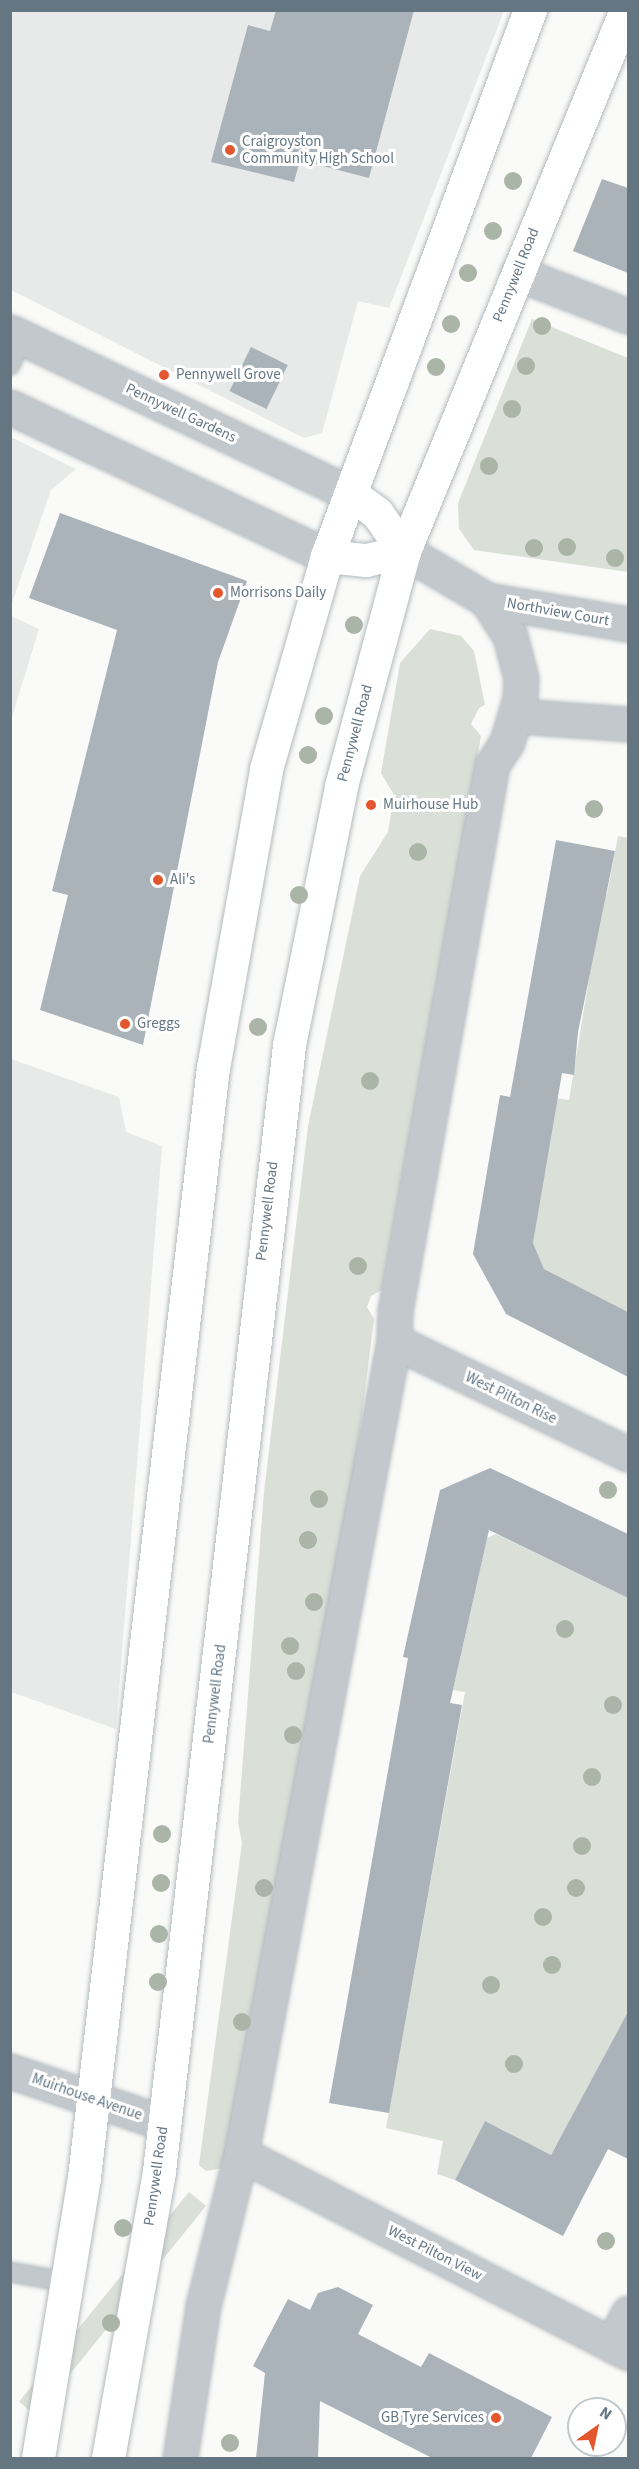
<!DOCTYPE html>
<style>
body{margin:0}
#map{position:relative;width:639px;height:2469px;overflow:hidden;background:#fafaf8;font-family:"Source Sans 3",sans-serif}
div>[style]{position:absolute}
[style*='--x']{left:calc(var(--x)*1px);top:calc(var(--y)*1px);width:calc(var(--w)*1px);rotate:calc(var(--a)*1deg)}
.built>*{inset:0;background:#e8e9e9}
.green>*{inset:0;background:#dadfd7;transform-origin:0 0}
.building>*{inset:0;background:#aab3b9;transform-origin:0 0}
.roads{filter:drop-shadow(0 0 2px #b3babf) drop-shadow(0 0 2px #b3babf)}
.lane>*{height:18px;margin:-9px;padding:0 9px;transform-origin:9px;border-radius:9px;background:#c3c8cc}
.street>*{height:33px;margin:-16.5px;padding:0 16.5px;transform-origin:16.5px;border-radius:16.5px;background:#c3c8cc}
.secondary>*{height:33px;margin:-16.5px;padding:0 16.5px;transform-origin:16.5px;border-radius:16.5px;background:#fff}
.trees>*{width:18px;height:18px;margin:-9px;border-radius:50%;background:#aab4a7}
.dots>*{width:16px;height:16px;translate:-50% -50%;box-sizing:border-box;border:3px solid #fff;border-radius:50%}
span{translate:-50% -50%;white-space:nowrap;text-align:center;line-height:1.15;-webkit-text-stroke:6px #fff;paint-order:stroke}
.poi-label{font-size:15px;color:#657683}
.left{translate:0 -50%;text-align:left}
.right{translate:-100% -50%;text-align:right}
.street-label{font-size:15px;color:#657683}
.frame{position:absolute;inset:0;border:12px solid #657683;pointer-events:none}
.north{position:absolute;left:567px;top:2397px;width:60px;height:60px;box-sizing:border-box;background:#fff;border:2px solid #c1c8cd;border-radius:50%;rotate:33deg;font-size:16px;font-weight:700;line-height:24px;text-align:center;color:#657683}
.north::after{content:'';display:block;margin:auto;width:21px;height:27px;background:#e4572e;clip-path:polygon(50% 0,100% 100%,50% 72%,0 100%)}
</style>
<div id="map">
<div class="built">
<div style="clip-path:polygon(10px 11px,504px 11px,389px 308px,358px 301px,322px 433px,304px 438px,11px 290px)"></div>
<div style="clip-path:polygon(11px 437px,76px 469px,51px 490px,11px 606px)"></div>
<div style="clip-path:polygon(11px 616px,39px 629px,11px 720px)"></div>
<div style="clip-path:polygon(11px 1059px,119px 1097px,126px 1132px,162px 1146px,116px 1729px,11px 1692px)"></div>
</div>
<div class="green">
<div style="clip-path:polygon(532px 319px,628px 358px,628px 572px,474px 550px,459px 529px,458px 503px)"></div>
<div style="clip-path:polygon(430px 629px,461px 636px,474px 651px,485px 705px,479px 708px,471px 724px,481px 736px,382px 1290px,371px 1296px,367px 1307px,374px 1319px,349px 1518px,224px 2168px,206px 2171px,199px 2165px,242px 1843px,238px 1822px,264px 1492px,308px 1126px,360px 876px,388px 832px,394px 795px,381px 773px,400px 663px)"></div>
<div style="clip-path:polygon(618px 836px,628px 838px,628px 1312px,544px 1269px,533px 1243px,556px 1098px,569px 1100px,603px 894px,607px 894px)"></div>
<div style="clip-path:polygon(496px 1534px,628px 1598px,628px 2017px,622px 2029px,608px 2149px,598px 2168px,556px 2145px,551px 2155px,485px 2121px,455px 2180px,437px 2174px,443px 2141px,386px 2128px,465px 1692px,453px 1690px,487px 1538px)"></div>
<div style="left:189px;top:2192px;width:22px;height:270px;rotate:39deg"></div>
</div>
<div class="building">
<div style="clip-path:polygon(276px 10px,414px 10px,369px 178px,300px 160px,294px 182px,211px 162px,248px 25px,270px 31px)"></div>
<div style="clip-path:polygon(602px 179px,628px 188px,628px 273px,573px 251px)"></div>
<div style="left:251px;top:347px;width:41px;height:49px;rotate:26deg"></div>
<div style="clip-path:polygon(60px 513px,247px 581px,218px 662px,143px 1045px,40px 1010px,68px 895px,52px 891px,117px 630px,29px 598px)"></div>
<div style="clip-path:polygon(556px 840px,615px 851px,578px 1032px,574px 1075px,562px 1073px,533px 1243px,544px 1269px,628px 1312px,628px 1377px,506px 1314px,473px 1254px,500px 1095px,510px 1097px)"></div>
<div style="clip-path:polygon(490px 1468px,628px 1534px,628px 1598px,489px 1530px,450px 1703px,462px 1705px,389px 2113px,329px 2103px,408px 1658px,403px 1657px,440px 1490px)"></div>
<div style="clip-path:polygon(628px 2012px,628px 2159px,608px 2149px,563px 2236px,455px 2180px,485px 2121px,551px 2155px)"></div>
<div style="clip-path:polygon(338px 2287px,373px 2305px,358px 2334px,421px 2367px,429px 2353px,552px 2417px,531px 2458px,432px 2458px,320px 2401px,318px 2458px,256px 2458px,265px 2373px,253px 2366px,288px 2299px,310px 2310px,318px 2293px)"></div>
</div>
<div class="roads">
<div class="lane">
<div style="--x:10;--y:365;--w:30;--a:-66"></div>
<div style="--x:10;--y:2272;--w:58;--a:10"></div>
</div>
<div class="street">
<div style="--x:517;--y:273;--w:119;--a:21.2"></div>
<div style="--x:10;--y:332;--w:378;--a:25.4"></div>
<div style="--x:10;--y:407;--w:350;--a:25.2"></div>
<div style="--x:487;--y:600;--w:143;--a:9.7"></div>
<div style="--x:517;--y:716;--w:111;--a:4.1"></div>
<div style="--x:394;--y:1341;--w:260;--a:25.8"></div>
<div style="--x:10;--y:2071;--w:163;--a:18.7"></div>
<div style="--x:241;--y:2154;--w:435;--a:27.2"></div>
<div style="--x:612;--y:2345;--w:36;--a:-63"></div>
<div style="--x:180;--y:2458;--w:154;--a:-81.4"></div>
<div style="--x:203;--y:2306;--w:157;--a:-76"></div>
<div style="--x:241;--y:2154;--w:827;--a:-79.34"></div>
<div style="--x:394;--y:1341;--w:30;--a:-88"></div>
<div style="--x:395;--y:1311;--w:555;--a:-79.93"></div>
<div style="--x:492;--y:765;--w:27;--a:-57"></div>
<div style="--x:507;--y:742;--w:46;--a:-73.5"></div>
<div style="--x:520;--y:698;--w:20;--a:-87"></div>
<div style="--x:521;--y:678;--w:43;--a:-104.7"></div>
<div style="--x:510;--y:636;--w:43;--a:-122.6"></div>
<div style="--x:487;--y:600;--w:96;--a:-149.4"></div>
</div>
<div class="secondary">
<div style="--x:351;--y:494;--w:32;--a:36"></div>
<div style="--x:377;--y:513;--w:47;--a:54.6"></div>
<div style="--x:327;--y:556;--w:39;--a:6"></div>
<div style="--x:366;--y:560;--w:39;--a:-13"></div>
<div style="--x:38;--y:2458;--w:285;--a:-80.7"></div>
<div style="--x:84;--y:2177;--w:1116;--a:-83.37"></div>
<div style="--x:213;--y:1068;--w:304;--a:-79.9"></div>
<div style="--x:266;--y:769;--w:222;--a:-74"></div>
<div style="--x:327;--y:556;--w:583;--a:-69.61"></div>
<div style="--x:108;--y:2458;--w:291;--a:-79.9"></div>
<div style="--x:159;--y:2171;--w:1133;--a:-83.41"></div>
<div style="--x:289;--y:1045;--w:264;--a:-78.6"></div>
<div style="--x:341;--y:786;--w:243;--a:-75"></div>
<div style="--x:404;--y:551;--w:585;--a:-67.69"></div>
</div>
</div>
<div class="trees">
<div style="left:513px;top:181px"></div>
<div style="left:493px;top:231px"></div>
<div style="left:468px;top:273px"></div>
<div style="left:451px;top:324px"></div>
<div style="left:542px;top:326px"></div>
<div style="left:526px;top:366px"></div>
<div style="left:436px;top:367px"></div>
<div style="left:512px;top:409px"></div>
<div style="left:489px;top:466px"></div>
<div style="left:567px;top:547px"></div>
<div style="left:534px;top:548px"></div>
<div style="left:615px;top:558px"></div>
<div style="left:354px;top:625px"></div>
<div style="left:324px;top:716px"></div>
<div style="left:308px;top:755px"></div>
<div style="left:594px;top:809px"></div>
<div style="left:418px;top:852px"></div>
<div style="left:299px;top:895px"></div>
<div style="left:258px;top:1027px"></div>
<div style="left:370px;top:1081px"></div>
<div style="left:358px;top:1266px"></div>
<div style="left:608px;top:1490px"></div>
<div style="left:319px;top:1499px"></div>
<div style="left:308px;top:1540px"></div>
<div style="left:314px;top:1602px"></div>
<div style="left:565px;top:1629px"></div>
<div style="left:290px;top:1646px"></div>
<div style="left:296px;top:1671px"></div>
<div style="left:613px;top:1705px"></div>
<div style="left:293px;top:1735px"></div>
<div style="left:592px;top:1777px"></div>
<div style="left:162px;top:1834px"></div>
<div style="left:582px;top:1846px"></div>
<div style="left:161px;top:1883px"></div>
<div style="left:264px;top:1888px"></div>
<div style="left:576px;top:1888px"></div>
<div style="left:543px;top:1917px"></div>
<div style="left:159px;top:1934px"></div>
<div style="left:552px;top:1965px"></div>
<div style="left:158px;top:1982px"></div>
<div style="left:491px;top:1985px"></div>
<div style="left:242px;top:2022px"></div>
<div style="left:514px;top:2064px"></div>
<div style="left:123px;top:2228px"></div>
<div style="left:606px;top:2241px"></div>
<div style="left:111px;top:2323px"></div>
<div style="left:230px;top:2443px"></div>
</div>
<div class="dots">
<div style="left:230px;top:150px;background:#e4572e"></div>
<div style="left:164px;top:375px;background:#e4572e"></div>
<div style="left:218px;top:593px;background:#e4572e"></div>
<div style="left:371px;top:805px;background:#e4572e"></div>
<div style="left:158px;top:880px;background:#e4572e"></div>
<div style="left:125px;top:1024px;background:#e4572e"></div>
<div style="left:496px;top:2418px;background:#e4572e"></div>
</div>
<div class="poi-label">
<span class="left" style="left:242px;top:150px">Craigroyston<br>Community High School</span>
<span class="left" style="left:176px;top:375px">Pennywell Grove</span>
<span class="left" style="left:230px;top:593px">Morrisons Daily</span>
<span class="left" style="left:383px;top:805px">Muirhouse Hub</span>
<span class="left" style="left:170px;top:880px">Ali's</span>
<span class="left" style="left:137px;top:1024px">Greggs</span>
<span class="right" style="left:484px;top:2418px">GB Tyre Services</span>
</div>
<div class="street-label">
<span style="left:516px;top:275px;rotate:-68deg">Pennywell Road</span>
<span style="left:181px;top:413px;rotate:25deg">Pennywell Gardens</span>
<span style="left:558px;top:612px;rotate:10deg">Northview Court</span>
<span style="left:355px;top:733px;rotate:-75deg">Pennywell Road</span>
<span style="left:267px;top:1211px;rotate:-83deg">Pennywell Road</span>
<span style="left:511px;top:1398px;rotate:26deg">West Pilton Rise</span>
<span style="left:215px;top:1694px;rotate:-83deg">Pennywell Road</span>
<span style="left:87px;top:2097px;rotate:19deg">Muirhouse Avenue</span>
<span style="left:156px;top:2176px;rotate:-82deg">Pennywell Road</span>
<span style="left:435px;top:2253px;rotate:27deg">West Pilton View</span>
</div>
<div class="frame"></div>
<div class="north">N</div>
</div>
